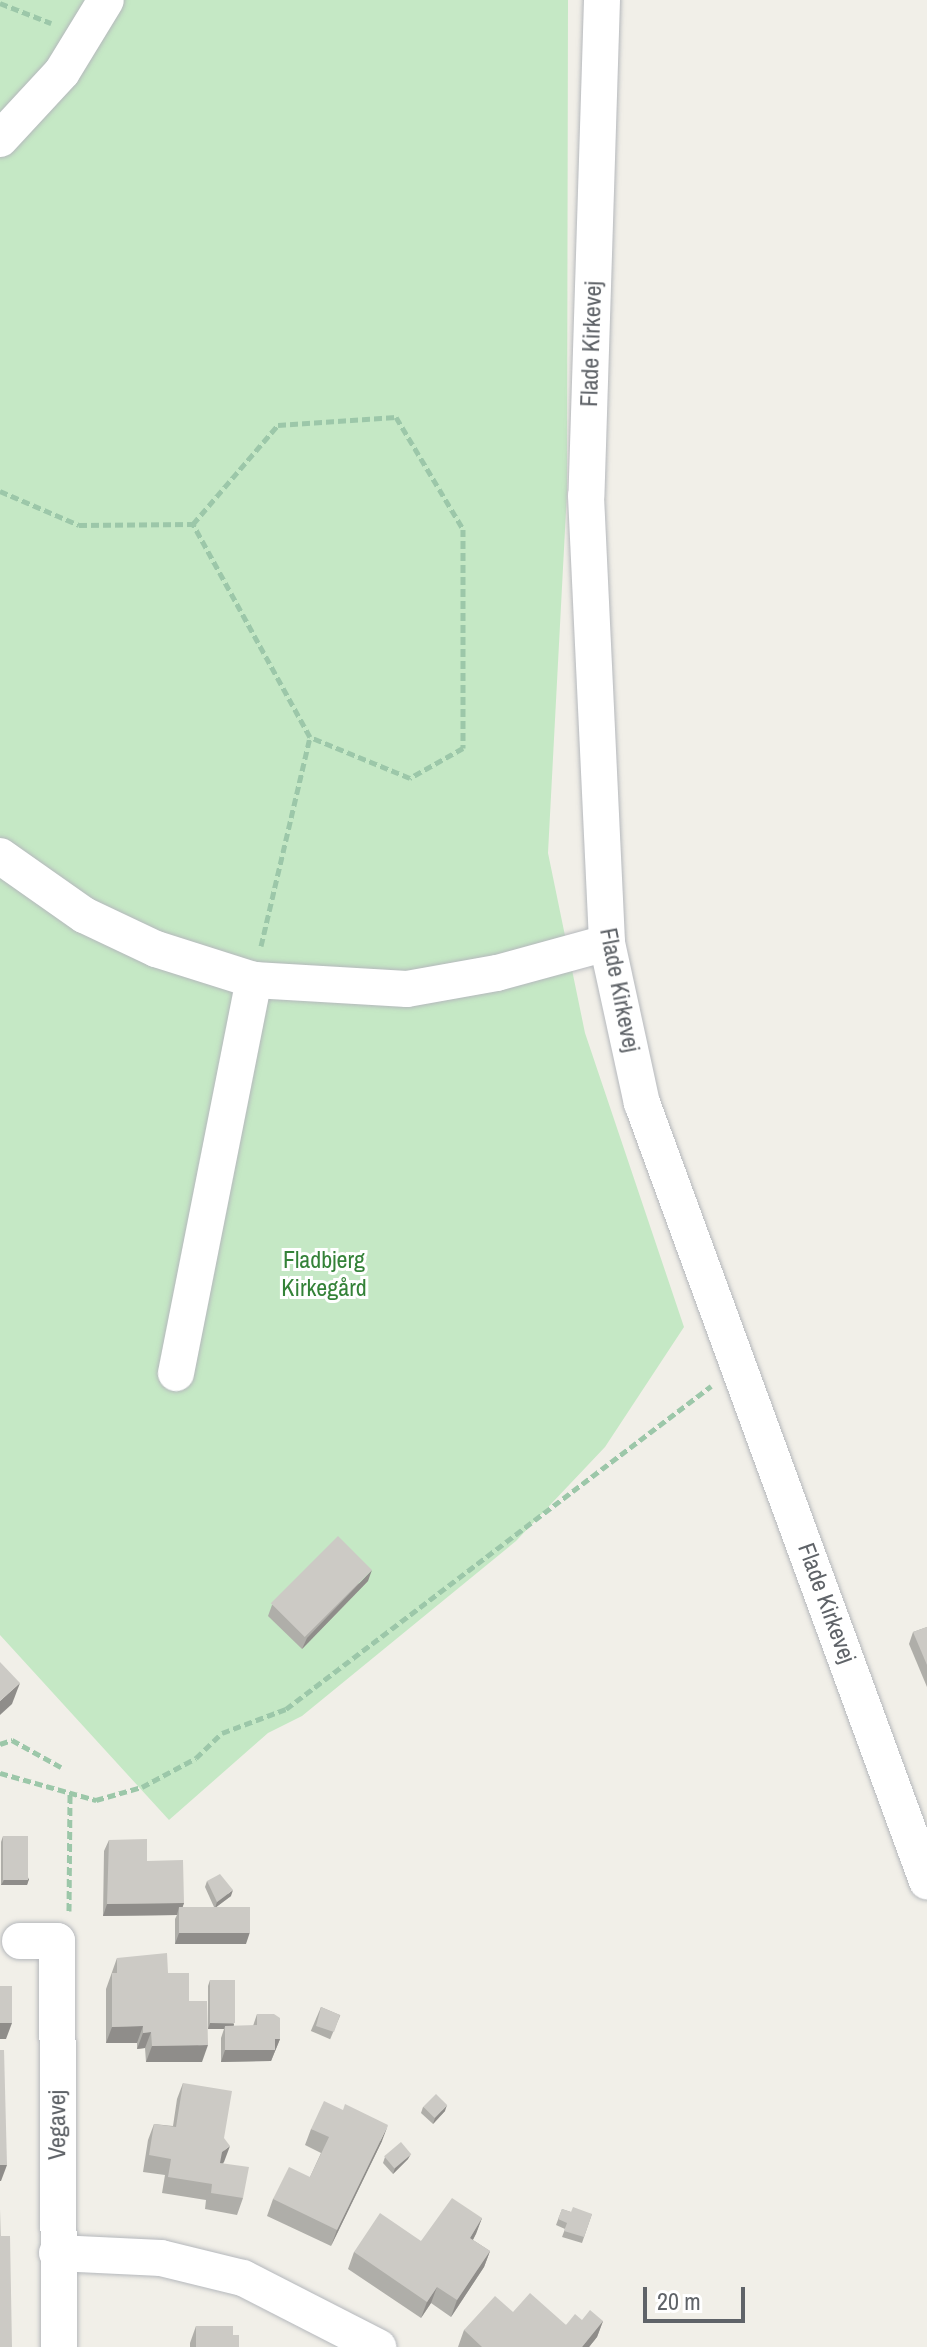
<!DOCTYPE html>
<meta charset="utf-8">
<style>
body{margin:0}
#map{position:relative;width:927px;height:2347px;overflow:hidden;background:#f1efe8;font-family:"Archivo Narrow",sans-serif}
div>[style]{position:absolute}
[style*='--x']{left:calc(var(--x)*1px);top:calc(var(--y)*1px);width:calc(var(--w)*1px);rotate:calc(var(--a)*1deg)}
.green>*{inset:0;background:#c5e8c5}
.path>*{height:5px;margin-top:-2.5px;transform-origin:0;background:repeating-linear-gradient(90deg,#9cc7a9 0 8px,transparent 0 12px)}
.roads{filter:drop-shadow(0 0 2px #b5b8bc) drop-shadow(0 0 2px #b5b8bc)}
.minor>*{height:36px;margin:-18px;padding:0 18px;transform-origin:18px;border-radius:18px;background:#fff}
.wall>*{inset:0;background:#afaea9;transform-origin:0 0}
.shaded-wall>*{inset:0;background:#8f8d8a}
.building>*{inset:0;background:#cccac5;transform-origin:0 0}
span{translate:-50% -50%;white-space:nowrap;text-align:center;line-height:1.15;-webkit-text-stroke:6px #fff;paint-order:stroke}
.street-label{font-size:24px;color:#5f6368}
.park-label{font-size:24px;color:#348238}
.scale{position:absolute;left:643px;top:2287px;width:102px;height:36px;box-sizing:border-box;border:4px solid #5f6368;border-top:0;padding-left:10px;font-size:24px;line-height:28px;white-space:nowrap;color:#5f6368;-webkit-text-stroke:6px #fff;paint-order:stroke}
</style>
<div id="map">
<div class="green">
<div style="clip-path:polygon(0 0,568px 0,567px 492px,548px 853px,585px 1033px,684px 1327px,605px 1447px,516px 1541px,302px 1716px,268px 1733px,169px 1820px,0 1635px)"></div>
</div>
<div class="path">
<div style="--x:0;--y:3;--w:55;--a:21.4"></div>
<div style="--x:0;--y:491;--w:86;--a:23.3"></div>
<div style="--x:79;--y:525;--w:114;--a:-0.5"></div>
<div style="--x:193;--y:524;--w:130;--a:-49.4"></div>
<div style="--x:278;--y:425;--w:118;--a:-3.9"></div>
<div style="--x:396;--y:417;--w:131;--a:59.1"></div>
<div style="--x:463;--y:529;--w:219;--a:90"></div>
<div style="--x:463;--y:748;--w:61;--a:150.5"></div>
<div style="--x:410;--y:778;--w:108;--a:-157.7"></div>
<div style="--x:310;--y:737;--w:243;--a:-118.8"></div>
<div style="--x:261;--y:946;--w:215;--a:-76.8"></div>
<div style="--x:0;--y:1744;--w:13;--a:-18"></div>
<div style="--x:12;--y:1740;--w:56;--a:28.9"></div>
<div style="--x:0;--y:1773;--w:100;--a:15.7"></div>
<div style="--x:96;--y:1800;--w:48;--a:-15.8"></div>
<div style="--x:142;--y:1787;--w:61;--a:-28.2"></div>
<div style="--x:196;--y:1758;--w:36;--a:-44"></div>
<div style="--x:222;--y:1733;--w:68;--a:-20.6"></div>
<div style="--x:286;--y:1709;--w:534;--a:-37.23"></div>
<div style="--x:69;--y:1911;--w:118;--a:-89.5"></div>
</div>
<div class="roads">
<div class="minor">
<div style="--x:602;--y:0;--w:496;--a:91.8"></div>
<div style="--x:586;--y:496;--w:447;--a:87.3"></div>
<div style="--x:607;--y:943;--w:164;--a:77.7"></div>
<div style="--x:642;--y:1103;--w:829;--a:69.88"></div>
<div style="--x:0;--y:139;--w:91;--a:-47.2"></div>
<div style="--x:62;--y:72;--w:84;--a:-58.6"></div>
<div style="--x:0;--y:856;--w:103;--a:35.1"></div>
<div style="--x:84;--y:915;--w:80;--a:25.3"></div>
<div style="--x:156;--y:949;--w:103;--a:17.6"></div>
<div style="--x:254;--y:980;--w:153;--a:3.4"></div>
<div style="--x:407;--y:989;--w:91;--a:-10.1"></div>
<div style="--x:497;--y:973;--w:114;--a:-15.3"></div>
<div style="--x:176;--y:1373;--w:401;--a:-78.8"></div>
<div style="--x:20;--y:1941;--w:37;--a:0"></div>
<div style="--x:57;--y:1941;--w:406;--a:89.7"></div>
<div style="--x:57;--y:2253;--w:104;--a:2.8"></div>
<div style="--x:161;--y:2258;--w:84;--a:13.7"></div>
<div style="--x:243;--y:2278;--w:152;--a:27.1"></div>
</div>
</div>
<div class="wall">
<div style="clip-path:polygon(368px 1581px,302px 1649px,268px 1616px,272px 1605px)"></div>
<div style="clip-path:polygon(927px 1627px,927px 1687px,909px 1644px,913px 1632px)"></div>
<div style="clip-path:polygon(3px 1836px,29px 1879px,27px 1885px,1px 1885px,1px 1842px)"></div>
<div style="clip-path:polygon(109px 1840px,147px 1861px,184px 1903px,182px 1907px,214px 1907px,205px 1887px,207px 1881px,231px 1896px,216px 1907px,246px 1944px,175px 1944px,175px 1919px,177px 1915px,103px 1916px,104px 1851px)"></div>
<div style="clip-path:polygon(117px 1958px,168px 1973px,189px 2001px,202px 2062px,146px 2062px,145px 2048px,137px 2049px,137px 2043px,106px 2043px,106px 1989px)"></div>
<div style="clip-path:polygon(210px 1980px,234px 2024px,234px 2026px,253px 2026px,257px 2014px,280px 2039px,271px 2061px,221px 2062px,221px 2038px,224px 2029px,208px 2029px,208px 1986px)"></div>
<div style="left:321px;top:2007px;width:21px;height:26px;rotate:23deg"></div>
<div style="clip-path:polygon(183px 2083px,224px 2138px,224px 2162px,223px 2163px,243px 2198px,237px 2215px,205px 2209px,206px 2200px,162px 2193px,165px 2175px,143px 2172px,148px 2140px,154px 2124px,173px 2126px,177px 2099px)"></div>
<div style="clip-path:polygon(423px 2107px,445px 2111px,433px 2124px,421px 2113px)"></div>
<div style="clip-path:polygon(311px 2129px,382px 2141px,331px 2246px,267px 2216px,273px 2199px,310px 2177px,321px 2153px,305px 2145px)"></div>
<div style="clip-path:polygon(385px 2157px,408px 2159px,393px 2174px,383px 2163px)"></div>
<div style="clip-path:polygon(562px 2209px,571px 2212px,592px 2214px,582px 2243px,562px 2237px,565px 2229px,556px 2225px)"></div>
<div style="clip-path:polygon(482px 2218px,473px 2240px,490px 2251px,484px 2267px,451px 2317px,431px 2303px,421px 2318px,348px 2269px,354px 2252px,421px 2241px)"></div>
<div style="clip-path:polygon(513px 2312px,566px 2325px,582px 2320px,603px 2321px,597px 2337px,589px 2347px,458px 2347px,464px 2330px)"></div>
<div style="clip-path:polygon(196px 2326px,233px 2335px,239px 2347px,190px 2347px,190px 2343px)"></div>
</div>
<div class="shaded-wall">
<div style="clip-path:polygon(372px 1570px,368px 1581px,302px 1649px,307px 1638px)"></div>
<div style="clip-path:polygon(20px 1683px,12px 1704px,0 1715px,0 1701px)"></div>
<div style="clip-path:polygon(29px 1879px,27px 1885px,1px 1885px,4px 1880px)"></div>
<div style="clip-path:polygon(233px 1890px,231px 1896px,215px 1908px,217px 1902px)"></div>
<div style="clip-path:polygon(184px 1903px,180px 1915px,179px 1907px,177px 1915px,103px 1916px,107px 1904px)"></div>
<div style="clip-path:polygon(250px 1932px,246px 1944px,175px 1944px,179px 1933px)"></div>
<div style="clip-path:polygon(0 2023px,12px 2023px,6px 2039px,0 2039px)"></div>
<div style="clip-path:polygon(210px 2023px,234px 2024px,232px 2029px,225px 2026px,224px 2029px,208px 2029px)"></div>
<div style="clip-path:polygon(143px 2026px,137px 2043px,106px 2043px,112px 2027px)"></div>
<div style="clip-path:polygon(151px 2032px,145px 2048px,137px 2049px,143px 2033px)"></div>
<div style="clip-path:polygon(275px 2039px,280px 2039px,271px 2061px,221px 2062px,225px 2050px)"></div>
<div style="clip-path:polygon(208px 2045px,202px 2062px,146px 2062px,152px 2046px)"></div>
<div style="clip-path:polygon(447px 2105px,445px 2111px,433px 2124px,435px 2118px)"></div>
<div style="clip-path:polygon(388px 2125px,382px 2141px,331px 2246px,337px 2230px)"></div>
<div style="clip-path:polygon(230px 2146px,224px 2162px,216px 2168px,222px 2152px)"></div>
<div style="clip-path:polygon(411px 2154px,408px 2159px,393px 2174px,395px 2168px)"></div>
<div style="clip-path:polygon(0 2165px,7px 2165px,1px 2181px,0 2181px)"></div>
<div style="clip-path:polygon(482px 2218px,476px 2234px,465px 2254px,470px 2238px)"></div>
<div style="clip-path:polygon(490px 2251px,484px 2267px,451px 2317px,457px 2300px)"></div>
<div style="clip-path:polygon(437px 2287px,431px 2303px,421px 2318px,427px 2302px)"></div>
<div style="clip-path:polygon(603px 2321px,597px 2337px,589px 2347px,582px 2347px)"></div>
</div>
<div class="building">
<div style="left:338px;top:1536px;width:48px;height:95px;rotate:45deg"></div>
<div style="clip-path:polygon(927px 1627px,927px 1665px,913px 1632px)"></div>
<div style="clip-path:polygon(0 1662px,20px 1683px,0 1701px)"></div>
<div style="left:3px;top:1836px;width:25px;height:44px"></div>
<div style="clip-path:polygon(147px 1839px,147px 1861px,183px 1860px,184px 1903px,107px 1904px,109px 1840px)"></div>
<div style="clip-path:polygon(220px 1874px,233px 1890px,217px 1902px,207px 1881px)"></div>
<div style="left:179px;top:1907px;width:71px;height:26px"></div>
<div style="clip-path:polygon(167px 1953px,168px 1973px,189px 1973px,189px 2001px,207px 2001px,208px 2045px,152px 2046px,151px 2032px,143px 2033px,143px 2026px,112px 2027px,112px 1973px,117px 1973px,117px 1958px)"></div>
<div style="left:210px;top:1980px;width:25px;height:43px"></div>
<div style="left:12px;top:1986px;width:37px;height:12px;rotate:90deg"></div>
<div style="clip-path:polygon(321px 2007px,340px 2015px,334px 2032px,316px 2026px)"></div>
<div style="clip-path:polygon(257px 2014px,274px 2014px,280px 2018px,280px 2039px,275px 2039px,275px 2050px,225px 2050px,225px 2026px,257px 2025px)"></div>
<div style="clip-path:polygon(0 2050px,4px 2050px,7px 2165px,0 2165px)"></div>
<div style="clip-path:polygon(183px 2083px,232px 2091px,224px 2138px,230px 2146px,222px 2152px,220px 2163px,249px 2167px,243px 2198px,211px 2193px,212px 2184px,168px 2177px,171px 2159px,149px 2155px,154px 2124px,176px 2127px)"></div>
<div style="left:436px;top:2094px;width:16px;height:18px;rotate:45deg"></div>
<div style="clip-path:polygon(324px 2101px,343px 2110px,345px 2104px,388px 2125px,337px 2230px,273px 2199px,289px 2167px,310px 2177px,329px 2137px,311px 2129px)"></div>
<div style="left:401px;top:2142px;width:16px;height:22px;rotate:50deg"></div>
<div style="clip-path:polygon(452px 2198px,482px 2218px,470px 2238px,490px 2251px,457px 2300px,437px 2287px,427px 2302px,354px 2252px,380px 2213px,421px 2241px)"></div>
<div style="clip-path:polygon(573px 2207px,592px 2214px,584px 2237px,564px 2231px,567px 2223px,558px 2219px,562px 2209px,571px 2212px)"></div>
<div style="clip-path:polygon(0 2209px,1px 2236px,10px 2236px,12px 2347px,0 2347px)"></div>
<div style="clip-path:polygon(530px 2293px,566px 2325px,575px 2314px,582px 2320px,590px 2310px,603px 2321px,582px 2347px,482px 2347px,464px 2330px,495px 2296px,513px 2312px)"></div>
<div style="clip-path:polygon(196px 2326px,233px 2326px,233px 2335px,239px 2335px,239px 2347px,196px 2347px)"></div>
</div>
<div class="street-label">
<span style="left:591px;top:344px;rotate:-88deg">Flade Kirkevej</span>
<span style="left:620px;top:990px;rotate:79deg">Flade Kirkevej</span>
<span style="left:827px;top:1603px;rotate:70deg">Flade Kirkevej</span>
<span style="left:57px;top:2125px;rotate:-90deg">Vegavej</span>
</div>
<div class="park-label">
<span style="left:324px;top:1274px">Fladbjerg<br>Kirkegård</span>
</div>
<div class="scale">20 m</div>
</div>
